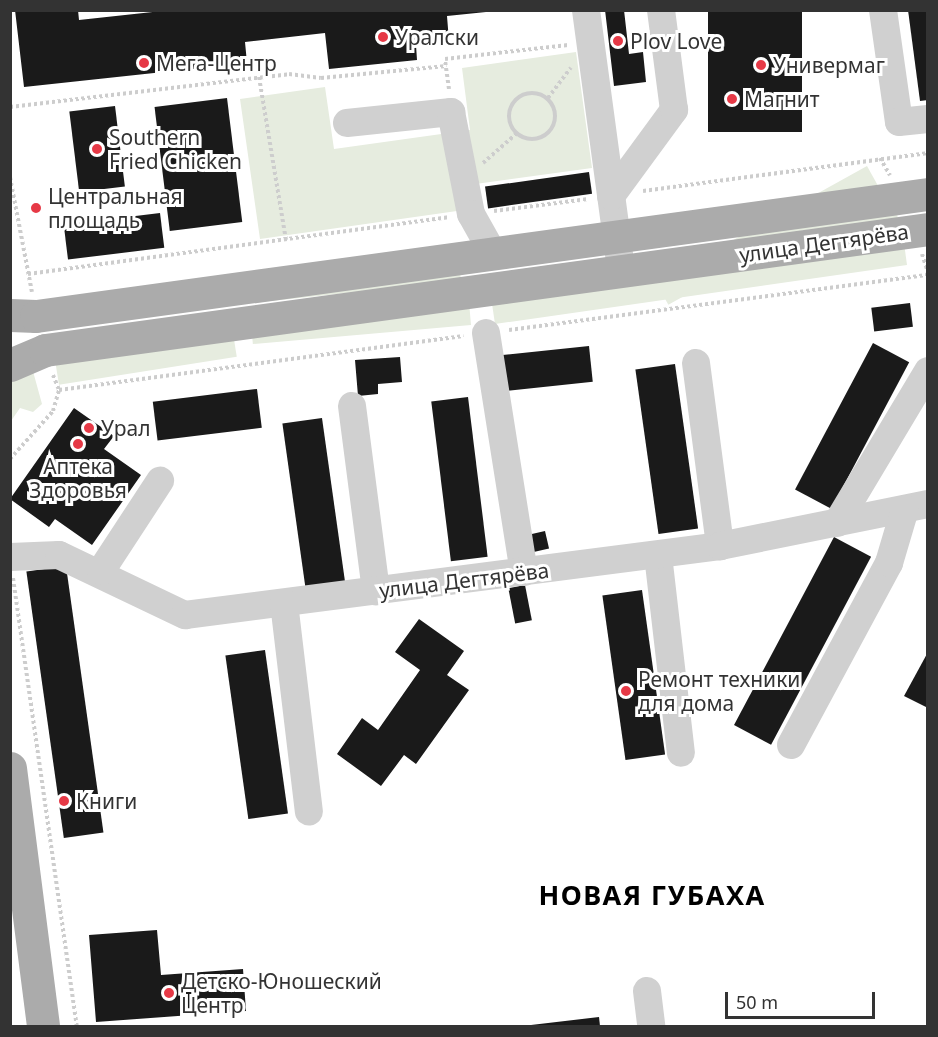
<!DOCTYPE html>
<meta charset="utf-8">
<style>
body{margin:0}
#map{position:relative;width:938px;height:1037px;overflow:hidden;background:#fff;font-family:"Noto Sans",sans-serif}
div>[style]{position:absolute}
[style*='--x']{left:calc(var(--x)*1px);top:calc(var(--y)*1px);width:calc(var(--w)*1px);rotate:calc(var(--a)*1deg)}
.green>*{inset:0;background:#e6ecdf;transform-origin:0 0}
.building>*{inset:0;background:#1a1a1a;transform-origin:0 0}
.path>*{height:4px;margin-top:-2px;transform-origin:0;background:repeating-linear-gradient(90deg,#cdcdcd 0 3px,transparent 0 6px)}
.path>.ring{margin:-2px;padding:0;box-sizing:content-box;background:none;border:4px solid #cdcdcd;border-radius:50%}
.minor>*{height:28px;margin:-14px;padding:0 14px;transform-origin:14px;border-radius:14px;background:#d0d0d0}
.major>*{height:33px;margin:-16.5px;padding:0 16.5px;transform-origin:16.5px;border-radius:16.5px;background:#ababab}
.dots>*{width:16px;height:16px;translate:-50% -50%;box-sizing:border-box;border:3px solid #fff;border-radius:50%}
span{translate:-50% -50%;white-space:nowrap;text-align:center;line-height:1.15;-webkit-text-stroke:6px #fff;paint-order:stroke}
.poi-label{font-size:21px;color:#333}
.left{translate:0 -50%;text-align:left}
.street-label{font-size:21px;color:#333}
.district-label{font-size:27px;color:#000;font-weight:700;letter-spacing:1.5px}
.frame{position:absolute;inset:0;border:12px solid #333;pointer-events:none}
.scale{position:absolute;left:725px;top:992px;width:150px;height:27px;box-sizing:border-box;border:3px solid #333;border-top:0;padding-left:8px;font-size:18px;line-height:21px;white-space:nowrap;color:#333;-webkit-text-stroke:4px #fff;paint-order:stroke}
</style>
<div id="map">
<div class="green">
<div style="clip-path:polygon(576px 52px,592px 168px,461px 186px,464px 210px,260px 239px,240px 99px,325px 87px,334px 149px,470px 130px,462px 68px)"></div>
<div style="left:867px;top:166px;width:25px;height:241px;rotate:61deg"></div>
<div style="left:897px;top:211px;width:11px;height:265px;rotate:85deg"></div>
<div style="clip-path:polygon(904px 243px,907px 265px,495px 324px,491px 297px)"></div>
<div style="left:460px;top:271px;width:10px;height:417px;rotate:84deg"></div>
<div style="left:469px;top:302px;width:23px;height:219px;rotate:85deg"></div>
<div style="left:233px;top:333px;width:24px;height:180px;rotate:81deg"></div>
<div style="clip-path:polygon(31px 364px,42px 404px,33px 412px,20px 408px,11px 421px,11px 379px)"></div>
</div>
<div class="building">
<div style="clip-path:polygon(15px 10px,78px 10px,79px 20px,171px 10px,486px 12px,447px 16px,449px 41px,416px 45px,417px 60px,329px 69px,325px 33px,245px 42px,247px 63px,24px 87px)"></div>
<div style="clip-path:polygon(605px 10px,624px 10px,629px 54px,643px 52px,646px 82px,614px 86px)"></div>
<div style="left:708px;top:10px;width:94px;height:122px"></div>
<div style="clip-path:polygon(908px 10px,928px 10px,928px 100px,920px 101px)"></div>
<div style="left:227px;top:98px;width:125px;height:73px;rotate:83deg"></div>
<div style="left:115px;top:106px;width:81px;height:46px;rotate:83deg"></div>
<div style="left:589px;top:172px;width:22px;height:105px;rotate:82deg"></div>
<div style="left:160px;top:213px;width:35px;height:97px;rotate:83deg"></div>
<div style="left:910px;top:303px;width:24px;height:39px;rotate:83deg"></div>
<div style="left:873px;top:343px;width:41px;height:166px;rotate:28deg"></div>
<div style="left:589px;top:346px;width:36px;height:92px;rotate:84deg"></div>
<div style="clip-path:polygon(400px 357px,402px 382px,378px 384px,378px 394px,358px 396px,355px 360px)"></div>
<div style="left:675px;top:364px;width:166px;height:40px;rotate:82deg"></div>
<div style="left:257px;top:389px;width:39px;height:105px;rotate:83deg"></div>
<div style="left:468px;top:397px;width:161px;height:37px;rotate:83deg"></div>
<div style="clip-path:polygon(74px 408px,114px 436px,104px 449px,141px 475px,92px 545px,55px 519px,49px 527px,10px 499px)"></div>
<div style="left:322px;top:418px;width:167px;height:40px;rotate:82deg"></div>
<div style="left:545px;top:531px;width:18px;height:18px;rotate:77deg"></div>
<div style="left:834px;top:537px;width:42px;height:213px;rotate:28deg"></div>
<div style="left:66px;top:566px;width:269px;height:40px;rotate:82deg"></div>
<div style="left:525px;top:585px;width:36px;height:17px;rotate:79deg"></div>
<div style="left:642px;top:590px;width:166px;height:40px;rotate:82deg"></div>
<div style="clip-path:polygon(419px 619px,464px 651px,447px 675px,469px 690px,416px 764px,404px 755px,381px 786px,337px 754px,362px 718px,378px 730px,420px 670px,395px 652px)"></div>
<div style="left:265px;top:650px;width:165px;height:40px;rotate:82deg"></div>
<div style="clip-path:polygon(928px 652px,928px 708px,904px 696px)"></div>
<div style="clip-path:polygon(157px 930px,161px 975px,243px 969px,246px 1011px,96px 1022px,89px 935px)"></div>
<div style="clip-path:polygon(599px 1017px,600px 1026px,531px 1026px,531px 1025px)"></div>
</div>
<div class="path">
<div style="--x:259;--y:77;--w:165;--a:80.6"></div>
<div style="--x:449;--y:89;--w:30;--a:-98"></div>
<div style="--x:445;--y:59;--w:124;--a:-6.5"></div>
<div class="ring" style="left:509px;top:93px;width:42px;height:42px"></div>
<div style="--x:548;--y:98;--w:38;--a:-53"></div>
<div style="--x:10;--y:107;--w:281;--a:-6.7"></div>
<div style="--x:289;--y:74;--w:32;--a:7"></div>
<div style="--x:321;--y:78;--w:126;--a:-5.5"></div>
<div style="--x:880;--y:158;--w:20;--a:60"></div>
<div style="--x:483;--y:163;--w:44;--a:-41.3"></div>
<div style="--x:10;--y:177;--w:117;--a:79.2"></div>
<div style="--x:643;--y:191;--w:288;--a:-7.6"></div>
<div style="--x:494;--y:211;--w:95;--a:-7.3"></div>
<div style="--x:922;--y:254;--w:19;--a:72"></div>
<div style="--x:28;--y:274;--w:424;--a:-7.7"></div>
<div style="--x:509;--y:330;--w:423;--a:-7.5"></div>
<div style="--x:53;--y:375;--w:16;--a:68"></div>
<div style="--x:59;--y:390;--w:408;--a:-7.6"></div>
<div style="--x:10;--y:459;--w:64;--a:-48.1"></div>
<div style="--x:53;--y:411;--w:22;--a:-74"></div>
<div style="--x:13;--y:578;--w:453;--a:81.9"></div>
</div>
<div class="minor">
<div style="--x:586;--y:10;--w:262;--a:82.3"></div>
<div style="--x:883;--y:10;--w:113;--a:81.9"></div>
<div style="--x:899;--y:122;--w:29;--a:-6"></div>
<div style="--x:347;--y:123;--w:105;--a:-6"></div>
<div style="--x:451;--y:112;--w:104;--a:78.9"></div>
<div style="--x:471;--y:214;--w:47;--a:60.7"></div>
<div style="--x:611;--y:196;--w:107;--a:-53.8"></div>
<div style="--x:674;--y:110;--w:101;--a:-97.4"></div>
<div style="--x:486;--y:333;--w:242;--a:81"></div>
<div style="--x:696;--y:363;--w:185;--a:82.5"></div>
<div style="--x:352;--y:406;--w:187;--a:82.6"></div>
<div style="--x:837;--y:523;--w:177;--a:-59.1"></div>
<div style="--x:658;--y:555;--w:199;--a:83.4"></div>
<div style="--x:10;--y:557;--w:49;--a:-2.3"></div>
<div style="--x:59;--y:555;--w:140;--a:25.5"></div>
<div style="--x:185;--y:615;--w:539;--a:-7.35"></div>
<div style="--x:720;--y:546;--w:212;--a:-11.4"></div>
<div style="--x:101;--y:571;--w:108;--a:-56.8"></div>
<div style="--x:284;--y:603;--w:210;--a:83.2"></div>
<div style="--x:791;--y:745;--w:207;--a:-61.7"></div>
<div style="--x:889;--y:563;--w:56;--a:-73.5"></div>
<div style="--x:647;--y:991;--w:35;--a:83"></div>
</div>
<div class="major">
<div style="--x:10;--y:315;--w:26;--a:2"></div>
<div style="--x:36;--y:316;--w:900;--a:-7.79"></div>
<div style="--x:10;--y:365;--w:38;--a:-23"></div>
<div style="--x:45;--y:350;--w:891;--a:-7.8"></div>
<div style="--x:10;--y:768;--w:260;--a:82.7"></div>
</div>
<div class="dots">
<div style="left:383px;top:37px;background:#e63946"></div>
<div style="left:618px;top:41px;background:#e63946"></div>
<div style="left:144px;top:63px;background:#e63946"></div>
<div style="left:761px;top:65px;background:#e63946"></div>
<div style="left:732px;top:99px;background:#e63946"></div>
<div style="left:97px;top:149px;background:#e63946"></div>
<div style="left:36px;top:208px;background:#e63946"></div>
<div style="left:89px;top:428px;background:#e63946"></div>
<div style="left:78px;top:444px;background:#e63946"></div>
<div style="left:626px;top:691px;background:#e63946"></div>
<div style="left:64px;top:801px;background:#e63946"></div>
<div style="left:169px;top:993px;background:#e63946"></div>
</div>
<div class="poi-label">
<span class="left" style="left:395px;top:37px">Уралски</span>
<span class="left" style="left:630px;top:41px">Plov Love</span>
<span class="left" style="left:156px;top:63px">Мега-Центр</span>
<span class="left" style="left:773px;top:65px">Универмаг</span>
<span class="left" style="left:744px;top:99px">Магнит</span>
<span class="left" style="left:109px;top:149px">Southern<br>Fried Chicken</span>
<span class="left" style="left:48px;top:208px">Центральная<br>площадь</span>
<span class="left" style="left:101px;top:428px">Урал</span>
<span style="left:78px;top:478px">Аптека<br>Здоровья</span>
<span class="left" style="left:638px;top:691px">Ремонт техники<br>для дома</span>
<span class="left" style="left:76px;top:801px">Книги</span>
<span class="left" style="left:181px;top:993px">Детско-Юношеский<br>Центр</span>
</div>
<div class="street-label">
<span style="left:824px;top:243px;rotate:-8deg">улица Дегтярёва</span>
<span style="left:464px;top:580px;rotate:-7deg">улица Дегтярёва</span>
</div>
<div class="district-label">
<span style="left:652px;top:895px">НОВАЯ ГУБАХА</span>
</div>
<div class="frame"></div>
<div class="scale">50 m</div>
</div>
